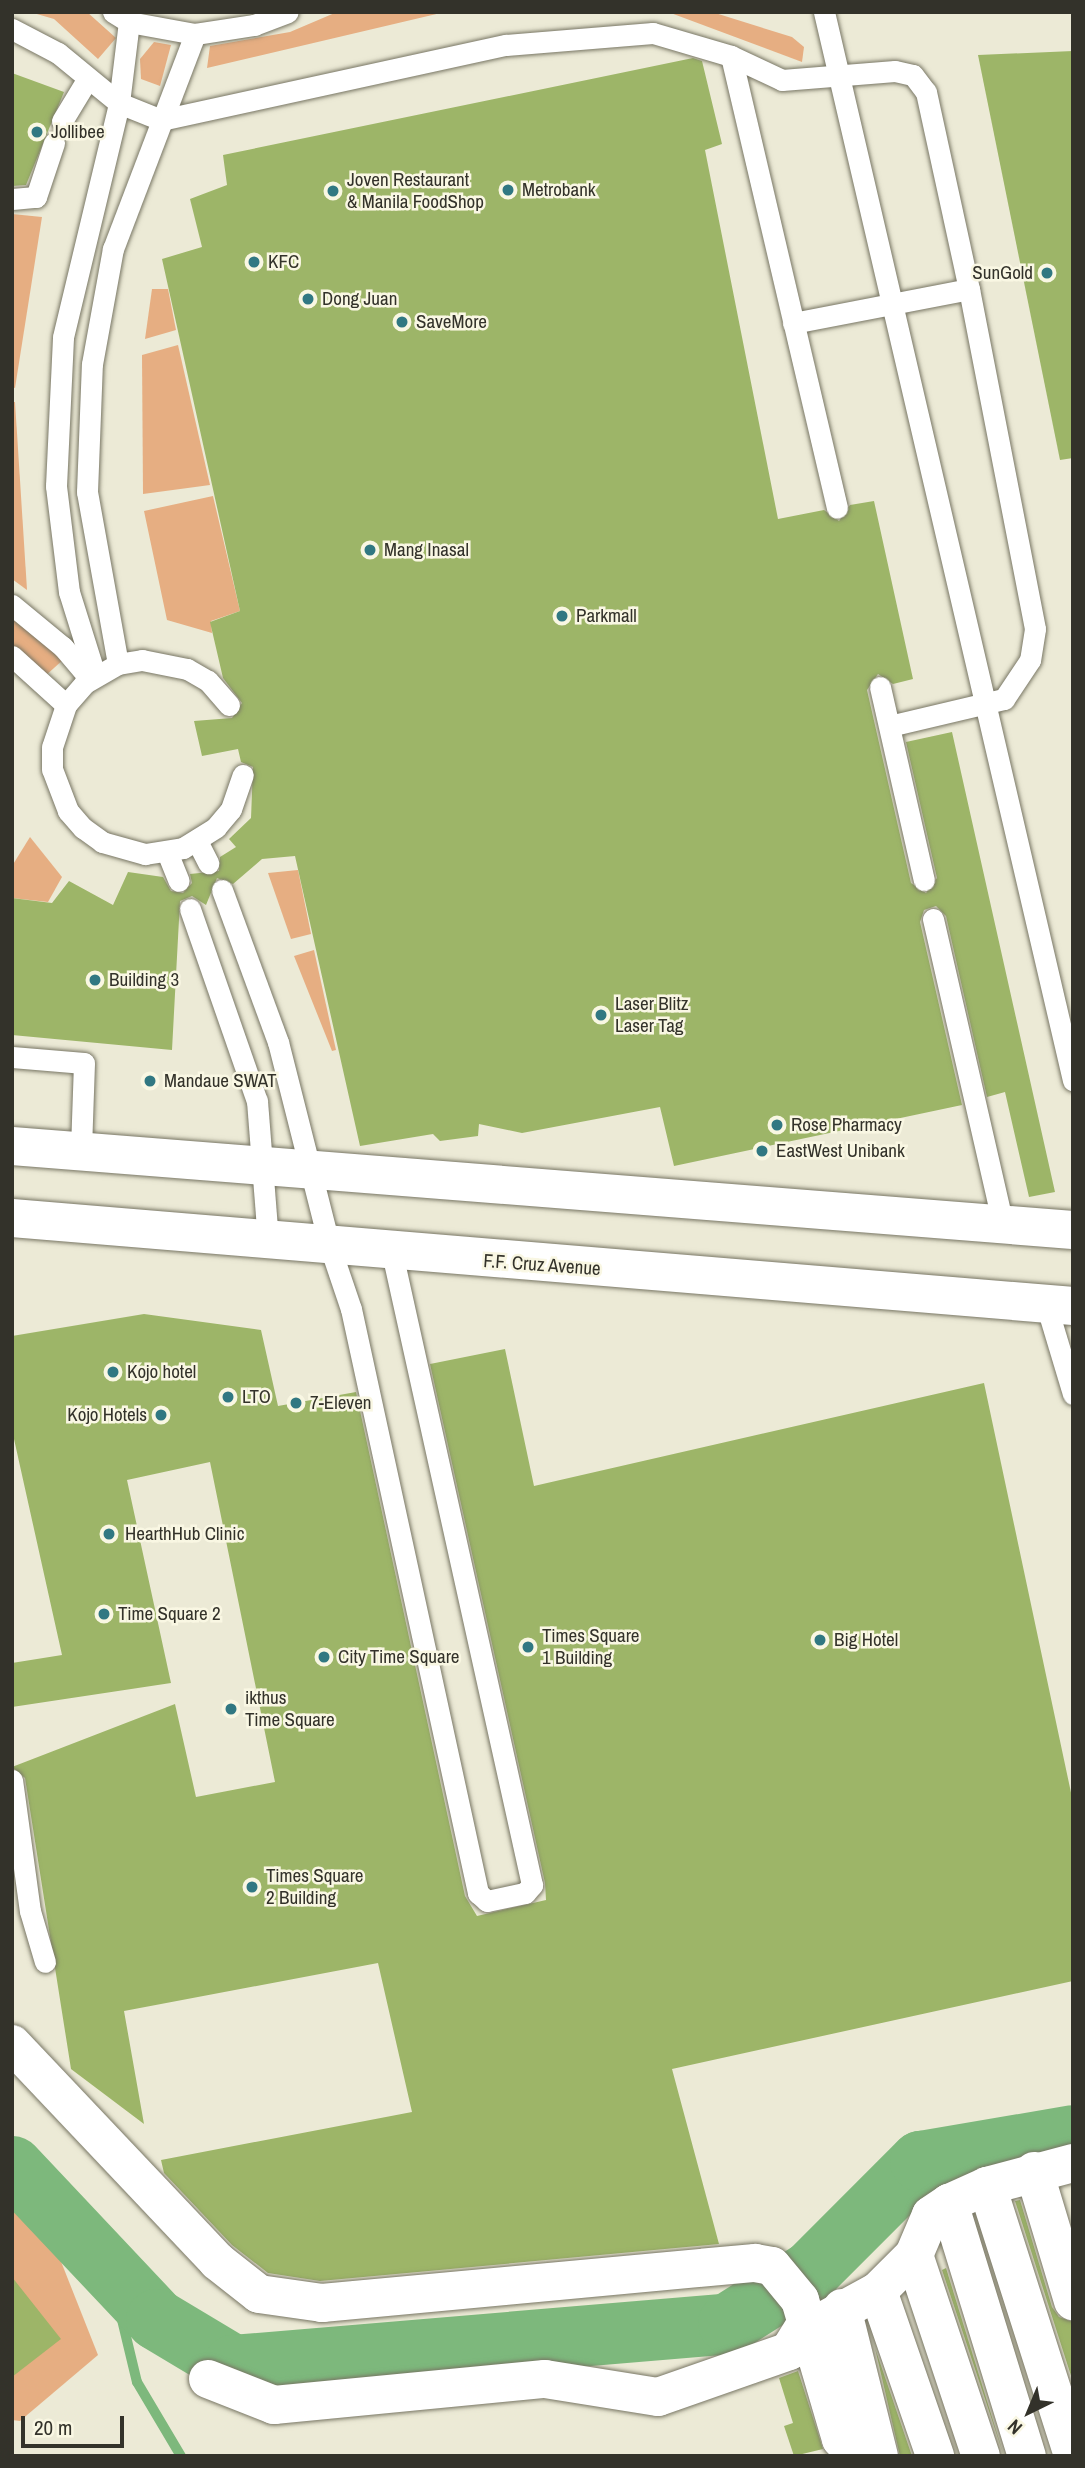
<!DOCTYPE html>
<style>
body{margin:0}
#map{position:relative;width:1085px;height:2468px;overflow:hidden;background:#ecead6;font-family:"Archivo Narrow",sans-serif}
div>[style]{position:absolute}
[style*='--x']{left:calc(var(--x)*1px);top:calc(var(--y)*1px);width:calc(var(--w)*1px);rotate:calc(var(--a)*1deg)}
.green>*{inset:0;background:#e6ae82}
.stream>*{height:10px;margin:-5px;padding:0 5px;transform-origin:5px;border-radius:5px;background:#7db87c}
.river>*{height:61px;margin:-30.5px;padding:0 30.5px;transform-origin:30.5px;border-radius:30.5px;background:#7db87c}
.building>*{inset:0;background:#9db568}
.roads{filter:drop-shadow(0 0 2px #787664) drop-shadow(0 0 2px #787664)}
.lane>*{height:21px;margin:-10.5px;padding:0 10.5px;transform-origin:10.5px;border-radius:10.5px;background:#fff}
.street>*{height:38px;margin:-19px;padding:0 19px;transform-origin:19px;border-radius:19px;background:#fff}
.secondary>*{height:38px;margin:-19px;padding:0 19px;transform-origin:19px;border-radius:19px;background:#fff}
.dots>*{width:19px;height:19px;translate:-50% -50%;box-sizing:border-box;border:4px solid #f9f7e3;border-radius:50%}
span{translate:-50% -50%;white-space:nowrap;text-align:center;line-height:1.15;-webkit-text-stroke:5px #f9f7e3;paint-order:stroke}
.poi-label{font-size:19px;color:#33322a}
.left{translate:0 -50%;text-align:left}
.right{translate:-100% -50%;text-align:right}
.street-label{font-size:19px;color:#33322a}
.frame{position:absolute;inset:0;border:14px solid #33322a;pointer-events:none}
.north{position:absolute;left:994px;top:2377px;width:70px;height:70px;-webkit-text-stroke:5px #f9f7e3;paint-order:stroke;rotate:223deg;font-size:19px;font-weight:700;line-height:28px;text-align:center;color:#33322a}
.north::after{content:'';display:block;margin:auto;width:24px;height:32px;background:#33322a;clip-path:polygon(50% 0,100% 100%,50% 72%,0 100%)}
.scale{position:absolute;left:21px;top:2416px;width:103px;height:32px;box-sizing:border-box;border:4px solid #33322a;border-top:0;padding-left:9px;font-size:21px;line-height:24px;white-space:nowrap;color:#33322a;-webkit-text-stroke:5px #f9f7e3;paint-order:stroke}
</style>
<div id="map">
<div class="green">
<div style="clip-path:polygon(30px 12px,87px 12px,116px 38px,98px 59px,54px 19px)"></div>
<div style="clip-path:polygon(337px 12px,445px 12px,207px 68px,210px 46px,290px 32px)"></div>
<div style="clip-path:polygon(668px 12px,712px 12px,792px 37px,804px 47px,802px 62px)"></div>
<div style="clip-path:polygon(154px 42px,171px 45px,160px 86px,141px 79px,140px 59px)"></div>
<div style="clip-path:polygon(12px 214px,42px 217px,15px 388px,12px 387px)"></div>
<div style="clip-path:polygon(152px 289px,168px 289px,176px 330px,145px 339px)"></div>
<div style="clip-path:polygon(178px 345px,210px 485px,143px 494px,142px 355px)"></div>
<div style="clip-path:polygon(12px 402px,15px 402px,27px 590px,12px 579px)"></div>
<div style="clip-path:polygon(213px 496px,240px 611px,211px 621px,212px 633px,167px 620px,144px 511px)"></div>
<div style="clip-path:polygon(12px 615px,64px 659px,44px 677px,12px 649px)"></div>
<div style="clip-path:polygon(30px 837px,62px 877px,48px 902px,12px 898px,12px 866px)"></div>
<div style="clip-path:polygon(298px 870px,311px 934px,291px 939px,268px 873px)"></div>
<div style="clip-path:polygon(314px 950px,336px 1050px,332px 1051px,294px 956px)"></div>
<div style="clip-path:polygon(12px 2207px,60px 2259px,98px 2355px,20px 2421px,12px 2420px)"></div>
</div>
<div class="stream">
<div style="--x:112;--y:2278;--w:107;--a:76.5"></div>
<div style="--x:137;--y:2382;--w:86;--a:59.3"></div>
</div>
<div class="river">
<div style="--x:12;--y:2166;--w:210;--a:46.7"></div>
<div style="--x:156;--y:2319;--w:90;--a:30.9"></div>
<div style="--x:233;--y:2365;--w:497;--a:-4.8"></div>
<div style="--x:728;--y:2323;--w:97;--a:-32.4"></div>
<div style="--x:810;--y:2271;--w:156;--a:-45"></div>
<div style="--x:920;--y:2161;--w:155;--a:-9.6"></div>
</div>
<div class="building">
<div style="clip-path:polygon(1073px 51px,1073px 458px,1060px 460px,978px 55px)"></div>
<div style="clip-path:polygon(693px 58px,702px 61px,722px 144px,705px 150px,778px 519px,824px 510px,839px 521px,850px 505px,874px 501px,913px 679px,893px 684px,878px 674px,867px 690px,911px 883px,926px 893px,937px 878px,906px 742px,952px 732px,1055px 1192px,1029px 1197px,1005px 1092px,987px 1097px,946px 916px,936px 906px,924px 910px,920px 922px,962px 1105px,674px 1166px,660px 1107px,522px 1133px,479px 1124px,478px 1136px,440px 1141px,433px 1134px,360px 1146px,295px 856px,262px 859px,233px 884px,217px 878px,206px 905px,192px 896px,180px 901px,172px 1050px,12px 1035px,12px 898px,52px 903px,69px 881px,113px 905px,128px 872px,163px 877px,171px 891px,183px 893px,192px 883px,190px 874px,219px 871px,220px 857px,236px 847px,229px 839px,251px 818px,253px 767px,241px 762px,238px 749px,202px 756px,194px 721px,232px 718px,242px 703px,223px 678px,210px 622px,240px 611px,162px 259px,202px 247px,190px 199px,227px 185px,223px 155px)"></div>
<div style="clip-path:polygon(12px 73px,64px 92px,26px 185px,12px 186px)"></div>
<div style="clip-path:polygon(144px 1314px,261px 1330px,278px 1406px,356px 1392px,465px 1896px,477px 1916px,546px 1900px,545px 1883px,430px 1364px,505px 1349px,534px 1486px,984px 1383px,1073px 1802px,1073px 1981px,672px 2069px,719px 2244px,320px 2281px,268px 2273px,232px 2245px,164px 2173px,161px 2160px,412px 2112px,378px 1963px,124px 2011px,144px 2124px,71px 2069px,25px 1778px,12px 1767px,175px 1704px,196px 1797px,275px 1782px,210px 1462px,127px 1480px,171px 1683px,12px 1707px,12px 1663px,62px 1655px,12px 1430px,12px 1336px)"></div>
<div style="clip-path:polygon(1020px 2200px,1052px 2307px,1059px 2317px,1073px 2322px,1073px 2382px,1015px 2201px)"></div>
<div style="clip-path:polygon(946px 2268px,1004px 2456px,942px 2270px)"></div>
<div style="clip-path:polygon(12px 2277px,61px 2339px,12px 2377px)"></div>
<div style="clip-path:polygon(875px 2348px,912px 2456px,900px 2456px)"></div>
<div style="clip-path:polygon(798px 2371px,823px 2449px,794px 2456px,784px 2426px,793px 2423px,779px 2378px)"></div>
</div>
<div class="roads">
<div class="lane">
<div style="--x:113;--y:12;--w:19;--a:32"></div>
<div style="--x:129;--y:22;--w:67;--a:10.3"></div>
<div style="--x:195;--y:34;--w:60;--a:-8.7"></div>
<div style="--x:254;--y:25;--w:36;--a:-21"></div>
<div style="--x:824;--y:12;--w:1097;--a:76.88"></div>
<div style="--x:12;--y:29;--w:52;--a:27.6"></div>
<div style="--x:58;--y:53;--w:79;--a:39.3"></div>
<div style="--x:119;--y:103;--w:45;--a:22"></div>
<div style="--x:161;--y:120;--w:353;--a:-12.3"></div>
<div style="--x:506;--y:45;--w:147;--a:-4.7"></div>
<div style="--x:653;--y:33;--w:81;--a:16.4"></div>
<div style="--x:731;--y:56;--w:56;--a:25.2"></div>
<div style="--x:782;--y:80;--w:113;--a:-4.6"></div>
<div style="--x:895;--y:71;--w:18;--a:13"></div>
<div style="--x:913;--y:75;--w:21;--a:53"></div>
<div style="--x:926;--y:92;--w:202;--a:77.7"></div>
<div style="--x:969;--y:289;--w:346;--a:79"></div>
<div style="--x:1035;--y:629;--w:31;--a:99"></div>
<div style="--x:1030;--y:660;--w:47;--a:123.7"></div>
<div style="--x:1004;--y:699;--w:117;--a:166.7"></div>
<div style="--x:731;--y:56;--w:464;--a:76.8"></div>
<div style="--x:62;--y:121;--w:50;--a:-58.8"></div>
<div style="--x:12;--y:199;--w:24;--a:-5"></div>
<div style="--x:36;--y:197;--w:57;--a:-71.6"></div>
<div style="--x:793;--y:323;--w:179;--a:-10.9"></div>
<div style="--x:12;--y:605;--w:66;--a:39.5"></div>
<div style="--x:63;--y:647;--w:42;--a:49.8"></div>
<div style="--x:12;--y:656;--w:73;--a:42.2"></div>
<div style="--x:118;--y:664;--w:175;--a:-100.2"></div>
<div style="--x:87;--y:492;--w:128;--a:-87.8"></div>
<div style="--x:92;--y:364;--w:117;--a:-79.7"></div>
<div style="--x:113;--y:249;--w:230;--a:-69.1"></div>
<div style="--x:95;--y:675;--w:87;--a:-107.4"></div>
<div style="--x:69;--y:592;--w:107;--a:-97"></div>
<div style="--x:56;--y:486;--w:149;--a:-87.3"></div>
<div style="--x:63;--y:337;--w:241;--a:-76.5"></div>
<div style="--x:119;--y:103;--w:82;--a:-83"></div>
<div style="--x:880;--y:687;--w:198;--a:77.2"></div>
<div style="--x:229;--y:705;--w:32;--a:-131"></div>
<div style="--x:208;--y:681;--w:24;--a:-150"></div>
<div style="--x:187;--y:669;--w:46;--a:-168.7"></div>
<div style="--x:142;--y:660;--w:24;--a:171"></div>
<div style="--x:118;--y:664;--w:39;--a:150"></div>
<div style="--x:84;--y:684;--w:28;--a:131"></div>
<div style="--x:66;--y:705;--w:44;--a:108.4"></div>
<div style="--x:52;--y:747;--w:22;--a:90"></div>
<div style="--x:52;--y:769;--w:45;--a:69.1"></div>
<div style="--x:68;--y:811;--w:23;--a:49"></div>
<div style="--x:83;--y:828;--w:24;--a:36"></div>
<div style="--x:102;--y:842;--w:45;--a:15.6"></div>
<div style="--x:145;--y:854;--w:38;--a:-9"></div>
<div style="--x:183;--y:848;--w:39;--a:-32"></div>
<div style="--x:216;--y:827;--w:23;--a:-50"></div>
<div style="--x:231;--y:809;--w:36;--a:-71"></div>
<div style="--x:197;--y:841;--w:25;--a:63"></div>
<div style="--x:167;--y:852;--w:31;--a:68"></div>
<div style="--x:222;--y:890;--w:162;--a:69.8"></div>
<div style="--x:278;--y:1042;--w:211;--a:75.8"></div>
<div style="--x:330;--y:1247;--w:65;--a:71.3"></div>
<div style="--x:351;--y:1309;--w:598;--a:77.73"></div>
<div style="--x:478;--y:1893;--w:12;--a:42"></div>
<div style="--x:487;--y:1901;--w:39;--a:-12"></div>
<div style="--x:525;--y:1893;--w:11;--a:-49"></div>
<div style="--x:532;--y:1885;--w:647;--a:-102.49"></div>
<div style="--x:190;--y:909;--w:203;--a:70.8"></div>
<div style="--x:257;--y:1101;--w:141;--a:85.5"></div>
<div style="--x:933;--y:919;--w:313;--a:77.1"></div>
<div style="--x:12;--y:1057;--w:72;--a:4.8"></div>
<div style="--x:84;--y:1063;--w:88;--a:92"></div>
<div style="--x:1046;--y:1304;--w:94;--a:73.3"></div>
<div style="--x:12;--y:1780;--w:132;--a:82.2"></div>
<div style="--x:30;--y:1911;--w:53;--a:73.6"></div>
</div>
<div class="street">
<div style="--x:12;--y:2044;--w:299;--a:46.6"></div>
<div style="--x:217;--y:2261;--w:53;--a:38.2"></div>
<div style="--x:259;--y:2294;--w:64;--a:8.1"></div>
<div style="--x:322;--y:2303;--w:435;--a:-5.3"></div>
<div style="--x:755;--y:2263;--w:17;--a:10"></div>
<div style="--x:772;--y:2266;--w:44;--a:50.5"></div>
<div style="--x:800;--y:2300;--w:145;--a:73.6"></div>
<div style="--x:841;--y:2439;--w:25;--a:43"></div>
<div style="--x:1034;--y:2171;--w:136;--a:73.3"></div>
<div style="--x:987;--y:2186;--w:282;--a:72.3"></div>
<div style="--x:949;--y:2203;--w:265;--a:72.9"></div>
<div style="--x:914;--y:2255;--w:212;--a:71.6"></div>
<div style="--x:878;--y:2291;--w:175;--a:70.9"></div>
<div style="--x:842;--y:2308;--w:153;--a:76"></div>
<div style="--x:208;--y:2379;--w:71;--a:21.5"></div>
<div style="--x:274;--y:2405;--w:272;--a:-5.5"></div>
<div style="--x:545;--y:2379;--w:114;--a:9.1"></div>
<div style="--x:658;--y:2397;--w:139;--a:-19.3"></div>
<div style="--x:789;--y:2351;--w:34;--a:-58"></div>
<div style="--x:807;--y:2322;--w:18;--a:-6"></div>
<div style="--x:825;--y:2320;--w:60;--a:-28.7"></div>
<div style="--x:878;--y:2291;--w:51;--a:-45"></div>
<div style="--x:914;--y:2255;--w:43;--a:-67"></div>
<div style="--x:931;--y:2215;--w:22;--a:-34"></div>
<div style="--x:949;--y:2203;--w:42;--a:-24.1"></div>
<div style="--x:987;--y:2186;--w:89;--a:-15"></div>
</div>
<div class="secondary">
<div style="--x:12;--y:1146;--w:1064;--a:4.53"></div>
<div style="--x:12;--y:1218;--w:1065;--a:4.74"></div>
</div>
</div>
<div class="dots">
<div style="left:37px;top:132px;background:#317882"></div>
<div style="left:508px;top:190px;background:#317882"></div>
<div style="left:333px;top:191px;background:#317882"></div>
<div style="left:254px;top:262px;background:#317882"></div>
<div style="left:1047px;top:273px;background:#317882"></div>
<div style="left:308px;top:299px;background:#317882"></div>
<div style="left:402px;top:322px;background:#317882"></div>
<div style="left:370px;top:550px;background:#317882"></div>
<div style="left:562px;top:616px;background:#317882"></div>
<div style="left:95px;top:980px;background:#317882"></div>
<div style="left:601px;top:1015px;background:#317882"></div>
<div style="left:150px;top:1081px;background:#317882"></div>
<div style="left:777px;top:1125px;background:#317882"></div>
<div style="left:762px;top:1151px;background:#317882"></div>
<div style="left:113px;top:1372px;background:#317882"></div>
<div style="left:228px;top:1397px;background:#317882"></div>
<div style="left:296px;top:1403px;background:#317882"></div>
<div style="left:161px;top:1415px;background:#317882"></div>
<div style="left:109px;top:1534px;background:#317882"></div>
<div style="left:104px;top:1614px;background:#317882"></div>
<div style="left:820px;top:1640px;background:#317882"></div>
<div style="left:528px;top:1647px;background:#317882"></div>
<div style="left:324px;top:1657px;background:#317882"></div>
<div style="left:231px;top:1709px;background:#317882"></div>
<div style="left:252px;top:1887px;background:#317882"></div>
</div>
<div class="poi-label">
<span class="left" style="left:51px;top:132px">Jollibee</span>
<span class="left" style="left:347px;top:191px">Joven Restaurant<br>&amp; Manila FoodShop</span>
<span class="left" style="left:522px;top:190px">Metrobank</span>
<span class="left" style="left:268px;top:262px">KFC</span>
<span class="right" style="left:1033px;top:273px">SunGold</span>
<span class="left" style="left:322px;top:299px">Dong Juan</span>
<span class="left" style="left:416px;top:322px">SaveMore</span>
<span class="left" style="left:384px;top:550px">Mang Inasal</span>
<span class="left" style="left:576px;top:616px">Parkmall</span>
<span class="left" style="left:109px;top:980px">Building 3</span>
<span class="left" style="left:615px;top:1015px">Laser Blitz<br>Laser Tag</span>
<span class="left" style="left:164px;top:1081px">Mandaue SWAT</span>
<span class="left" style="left:791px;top:1125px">Rose Pharmacy</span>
<span class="left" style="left:776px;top:1151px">EastWest Unibank</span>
<span class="left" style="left:127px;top:1372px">Kojo hotel</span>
<span class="left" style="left:242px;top:1397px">LTO</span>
<span class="left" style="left:310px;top:1403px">7-Eleven</span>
<span class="right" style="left:147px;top:1415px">Kojo Hotels</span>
<span class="left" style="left:125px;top:1534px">HearthHub Clinic</span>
<span class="left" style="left:118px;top:1614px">Time Square 2</span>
<span class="left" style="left:542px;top:1647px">Times Square<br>1 Building</span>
<span class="left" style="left:834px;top:1640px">Big Hotel</span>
<span class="left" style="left:338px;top:1657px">City Time Square</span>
<span class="left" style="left:245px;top:1709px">ikthus<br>Time Square</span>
<span class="left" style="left:266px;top:1887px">Times Square<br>2 Building</span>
</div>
<div class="street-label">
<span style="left:542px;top:1265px;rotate:4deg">F.F. Cruz Avenue</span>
</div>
<div class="frame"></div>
<div class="north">N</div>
<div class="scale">20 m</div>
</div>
